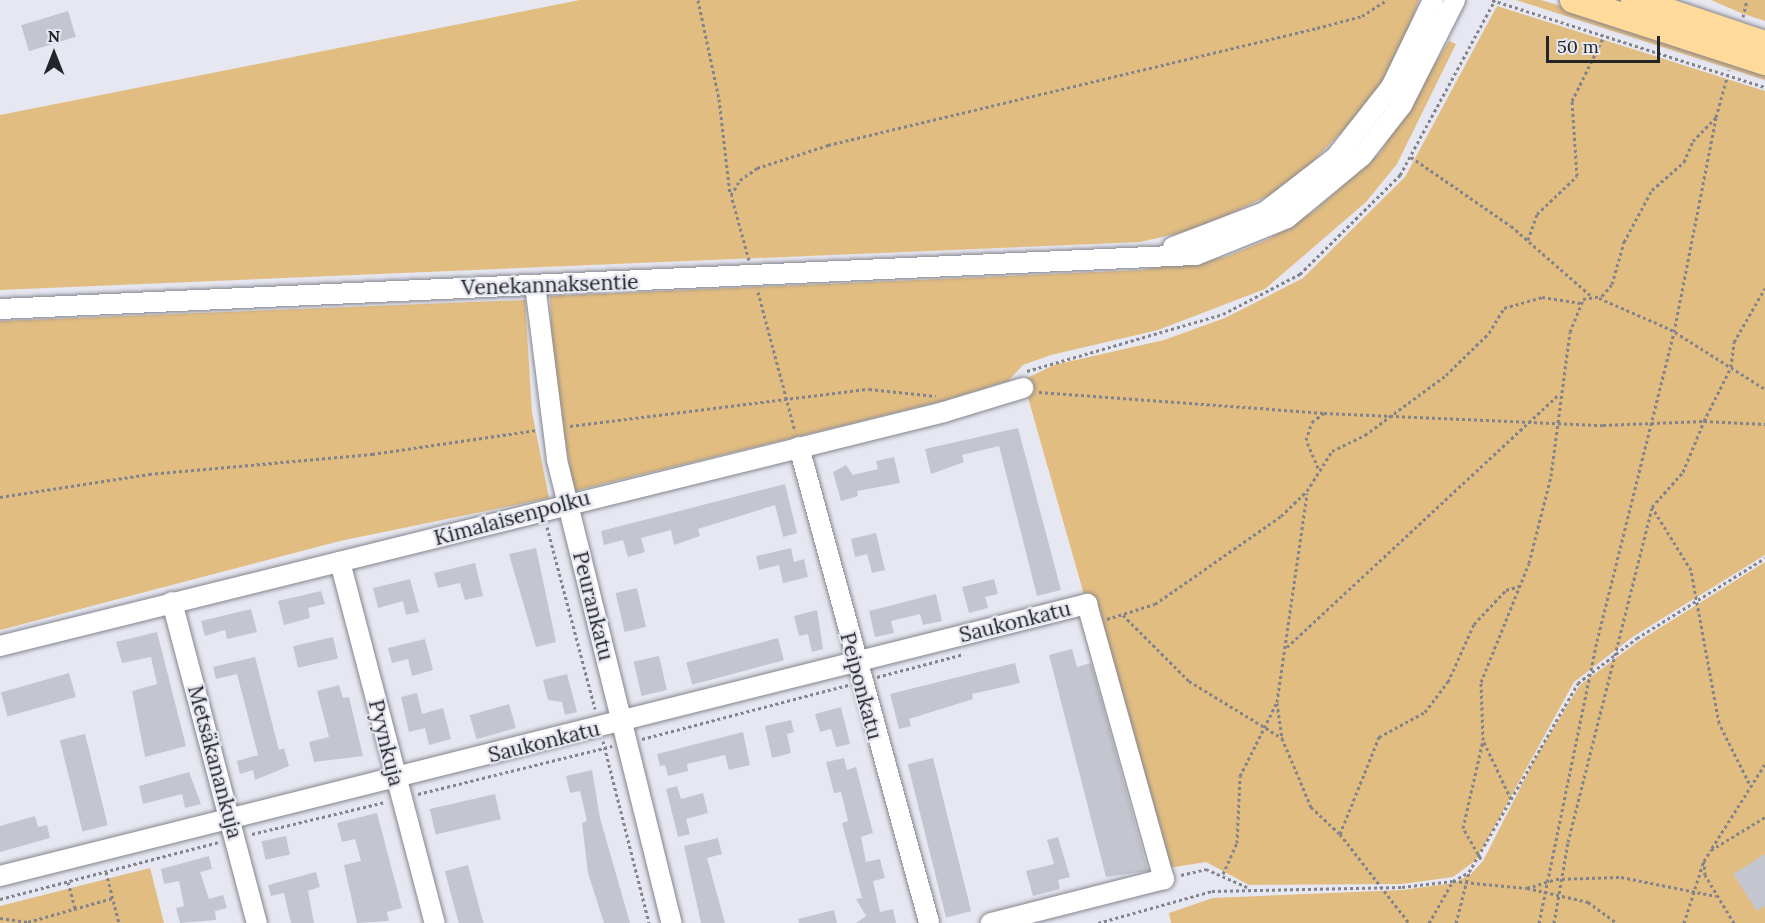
<!DOCTYPE html>
<meta charset="utf-8">
<style>
body{margin:0}
#map{position:relative;width:1765px;height:923px;overflow:hidden;background:#e6e7f1;font-family:Lora,serif}
div>[style]{position:absolute}
[style*='--x']{left:calc(var(--x)*1px);top:calc(var(--y)*1px);width:calc(var(--w)*1px);rotate:calc(var(--a)*1deg)}
.green>*{inset:0;background:#e2bd82}
.building>*{inset:0;background:#c4c6cf;transform-origin:0 0}
.path>*{height:3px;margin-top:-1.5px;transform-origin:0;background:repeating-linear-gradient(90deg,#83848b 0 3px,transparent 0 6px)}
.roads{filter:drop-shadow(0 0 2px #84858e) drop-shadow(0 0 2px #84858e)}
.minor>*{height:20px;margin:-10px;padding:0 10px;transform-origin:10px;border-radius:10px;background:#fff}
.major>*{height:26px;margin:-13px;padding:0 13px;transform-origin:13px;border-radius:13px;background:#ffda9a}
span{translate:-50% -50%;white-space:nowrap;text-align:center;line-height:1.15;-webkit-text-stroke:4.5px #e6e7f1;paint-order:stroke}
.street-label{font-size:21px;color:#242528}
.north{position:absolute;left:24px;top:24px;width:60px;height:60px;-webkit-text-stroke:4px #e6e7f1;paint-order:stroke;rotate:0deg;font-size:16px;font-weight:700;line-height:24px;text-align:center;color:#242528}
.north::after{content:'';display:block;margin:auto;width:21px;height:27px;background:#242528;clip-path:polygon(50% 0,100% 100%,50% 72%,0 100%)}
.scale{position:absolute;left:1546px;top:36px;width:114px;height:27px;box-sizing:border-box;border:3px solid #242528;border-top:0;padding-left:8px;font-size:18px;line-height:21px;white-space:nowrap;color:#242528;-webkit-text-stroke:4px #e6e7f1;paint-order:stroke}
</style>
<div id="map">
<div class="green">
<div style="clip-path:polygon(580px 0,1419px 0,1401px 52px,1364px 109px,1289px 186px,1198px 229px,1140px 242px,0 290px,0 115px)"></div>
<div style="clip-path:polygon(1516px 0,1541px 0,1592px 15px,1765px 72px,1765px 80px)"></div>
<div style="clip-path:polygon(1711px 0,1765px 0,1765px 21px,1741px 13px)"></div>
<div style="clip-path:polygon(1497px 6px,1765px 91px,1765px 555px,1634px 636px,1574px 682px,1476px 860px,1453px 877px,1402px 884px,1249px 885px,1206px 862px,1162px 869px,1023px 380px,1054px 365px,1164px 340px,1225px 318px,1303px 278px,1405px 177px)"></div>
<div style="clip-path:polygon(1449px 41px,1456px 44px,1397px 164px,1366px 202px,1265px 289px,1158px 330px,1051px 355px,1023px 365px,1008px 381px,943px 401px,574px 491px,553px 371px,550px 296px,1140px 270px,1225px 257px,1267px 240px,1313px 212px,1380px 153px)"></div>
<div style="clip-path:polygon(525px 300px,532px 412px,549px 498px,340px 541px,0 630px,0 321px)"></div>
<div style="clip-path:polygon(1765px 562px,1765px 923px,1171px 923px,1169px 913px,1213px 898px,1402px 890px,1454px 883px,1471px 874px,1483px 861px,1536px 757px,1580px 685px,1639px 641px)"></div>
<div style="clip-path:polygon(150px 868px,164px 923px,0 923px,0 906px)"></div>
</div>
<div class="building">
<div style="left:68px;top:11px;width:27px;height:49px;rotate:73deg"></div>
<div style="clip-path:polygon(1018px 428px,1061px 590px,1037px 596px,999px 446px,962px 455px,964px 462px,931px 474px,925px 449px)"></div>
<div style="clip-path:polygon(894px 457px,900px 483px,857px 491px,858px 496px,841px 501px,833px 472px,846px 465px,853px 475px,878px 469px,876px 461px)"></div>
<div style="clip-path:polygon(785px 484px,797px 533px,783px 537px,775px 505px,698px 529px,700px 536px,674px 545px,671px 530px,641px 538px,645px 552px,628px 557px,623px 540px,604px 545px,601px 531px)"></div>
<div style="clip-path:polygon(876px 533px,885px 570px,872px 573px,867px 554px,855px 557px,851px 539px)"></div>
<div style="clip-path:polygon(536px 548px,556px 642px,536px 647px,509px 554px)"></div>
<div style="clip-path:polygon(791px 548px,794px 562px,804px 559px,808px 577px,783px 583px,779px 565px,759px 570px,756px 556px)"></div>
<div style="clip-path:polygon(475px 563px,483px 596px,465px 600px,460px 583px,438px 588px,434px 573px)"></div>
<div style="clip-path:polygon(410px 579px,419px 612px,406px 615px,403px 601px,378px 608px,373px 588px)"></div>
<div style="clip-path:polygon(994px 579px,998px 594px,985px 597px,988px 608px,969px 613px,962px 587px)"></div>
<div style="left:637px;top:588px;width:40px;height:22px;rotate:77deg"></div>
<div style="clip-path:polygon(321px 591px,325px 604px,308px 608px,310px 618px,284px 625px,278px 601px)"></div>
<div style="clip-path:polygon(936px 594px,942px 621px,923px 625px,920px 614px,891px 621px,894px 633px,875px 637px,869px 611px)"></div>
<div style="clip-path:polygon(251px 609px,257px 632px,227px 639px,225px 630px,205px 636px,201px 621px)"></div>
<div style="clip-path:polygon(817px 610px,823px 649px,812px 652px,808px 634px,799px 636px,794px 616px)"></div>
<div style="clip-path:polygon(157px 632px,186px 746px,145px 757px,132px 691px,157px 684px,151px 657px,122px 663px,116px 642px)"></div>
<div style="left:333px;top:637px;width:22px;height:41px;rotate:77deg"></div>
<div style="left:778px;top:638px;width:23px;height:95px;rotate:75deg"></div>
<div style="clip-path:polygon(425px 639px,433px 670px,412px 676px,408px 659px,392px 663px,388px 648px)"></div>
<div style="clip-path:polygon(1072px 649px,1077px 667px,1091px 663px,1148px 871px,1106px 877px,1049px 655px)"></div>
<div style="left:659px;top:656px;width:35px;height:26px;rotate:77deg"></div>
<div style="clip-path:polygon(255px 657px,279px 750px,284px 748px,289px 766px,255px 780px,253px 770px,240px 774px,237px 761px,258px 755px,237px 674px,216px 679px,213px 667px)"></div>
<div style="clip-path:polygon(1015px 663px,1020px 683px,972px 694px,973px 699px,909px 719px,911px 726px,899px 729px,890px 694px)"></div>
<div style="left:69px;top:673px;width:25px;height:71px;rotate:74deg"></div>
<div style="clip-path:polygon(567px 674px,577px 712px,565px 715px,562px 702px,548px 700px,543px 680px)"></div>
<div style="clip-path:polygon(339px 685px,343px 698px,349px 697px,363px 756px,314px 762px,309px 742px,329px 737px,317px 691px)"></div>
<div style="clip-path:polygon(417px 693px,422px 714px,443px 708px,451px 739px,429px 745px,425px 728px,409px 732px,401px 697px)"></div>
<div style="left:509px;top:704px;width:25px;height:41px;rotate:74deg"></div>
<div style="clip-path:polygon(841px 707px,850px 744px,836px 747px,831px 729px,820px 732px,815px 714px)"></div>
<div style="clip-path:polygon(791px 720px,794px 732px,787px 734px,791px 753px,772px 758px,765px 726px)"></div>
<div style="clip-path:polygon(743px 732px,750px 765px,729px 770px,725px 755px,687px 764px,688px 771px,668px 776px,665px 765px,660px 766px,657px 754px)"></div>
<div style="left:85px;top:734px;width:94px;height:26px;rotate:76deg"></div>
<div style="clip-path:polygon(844px 758px,847px 770px,856px 767px,873px 833px,861px 837px,866px 862px,880px 859px,885px 878px,873px 881px,880px 912px,893px 909px,896px 923px,856px 923px,866px 916px,856px 899px,862px 898px,842px 823px,848px 821px,841px 792px,834px 793px,826px 762px)"></div>
<div style="left:933px;top:758px;width:158px;height:26px;rotate:76deg"></div>
<div style="clip-path:polygon(592px 770px,600px 818px,630px 923px,604px 923px,588px 873px,582px 823px,587px 821px,580px 791px,570px 793px,566px 776px)"></div>
<div style="clip-path:polygon(189px 772px,201px 804px,185px 808px,182px 794px,143px 804px,139px 786px)"></div>
<div style="clip-path:polygon(677px 786px,681px 799px,703px 793px,708px 813px,686px 819px,690px 834px,678px 837px,666px 789px)"></div>
<div style="left:495px;top:794px;width:26px;height:67px;rotate:77deg"></div>
<div style="clip-path:polygon(377px 813px,402px 908px,387px 912px,389px 921px,357px 923px,344px 865px,361px 861px,355px 839px,342px 842px,337px 823px)"></div>
<div style="clip-path:polygon(35px 816px,38px 827px,47px 825px,50px 838px,0 852px,0 826px)"></div>
<div style="left:286px;top:836px;width:19px;height:25px;rotate:78deg"></div>
<div style="clip-path:polygon(1058px 837px,1070px 877px,1058px 880px,1060px 889px,1033px 896px,1026px 871px,1054px 864px,1047px 840px)"></div>
<div style="clip-path:polygon(718px 838px,722px 854px,707px 858px,725px 923px,701px 923px,684px 846px)"></div>
<div style="clip-path:polygon(1765px 854px,1765px 906px,1757px 911px,1733px 874px)"></div>
<div style="clip-path:polygon(209px 856px,212px 869px,200px 872px,209px 899px,223px 895px,227px 908px,215px 911px,216px 920px,180px 923px,176px 908px,184px 906px,179px 881px,164px 884px,161px 869px)"></div>
<div style="left:468px;top:865px;width:60px;height:24px;rotate:75deg"></div>
<div style="clip-path:polygon(316px 872px,320px 887px,308px 891px,314px 923px,291px 923px,284px 893px,271px 896px,268px 885px)"></div>
<div style="clip-path:polygon(834px 910px,837px 923px,799px 923px,798px 919px)"></div>
</div>
<div class="path">
<div style="--x:698;--y:0;--w:101;--a:78"></div>
<div style="--x:719;--y:99;--w:96;--a:83.4"></div>
<div style="--x:1492;--y:0;--w:287;--a:17.7"></div>
<div style="--x:1743;--y:17;--w:17;--a:-77"></div>
<div style="--x:1411;--y:157;--w:121;--a:34.6"></div>
<div style="--x:1511;--y:226;--w:105;--a:41.1"></div>
<div style="--x:1528;--y:240;--w:28;--a:-71"></div>
<div style="--x:1537;--y:214;--w:55;--a:-43.5"></div>
<div style="--x:1577;--y:176;--w:75;--a:-93.8"></div>
<div style="--x:1572;--y:101;--w:72;--a:-63.8"></div>
<div style="--x:749;--y:260;--w:67;--a:-105.5"></div>
<div style="--x:731;--y:195;--w:17;--a:-59"></div>
<div style="--x:740;--y:180;--w:21;--a:-35"></div>
<div style="--x:757;--y:168;--w:75;--a:-17.9"></div>
<div style="--x:828;--y:145;--w:503;--a:-13.46"></div>
<div style="--x:1317;--y:28;--w:47;--a:-14.9"></div>
<div style="--x:1362;--y:16;--w:30;--a:-33"></div>
<div style="--x:758;--y:292;--w:144;--a:75.1"></div>
<div style="--x:1599;--y:298;--w:77;--a:23.6"></div>
<div style="--x:1670;--y:329;--w:112;--a:32.3"></div>
<div style="--x:1027;--y:371;--w:204;--a:-16.2"></div>
<div style="--x:1223;--y:314;--w:87;--a:-27.5"></div>
<div style="--x:1300;--y:274;--w:141;--a:-44.7"></div>
<div style="--x:1400;--y:175;--w:199;--a:-61.5"></div>
<div style="--x:1039;--y:392;--w:286;--a:4.2"></div>
<div style="--x:570;--y:426;--w:301;--a:-7.1"></div>
<div style="--x:869;--y:389;--w:67;--a:6"></div>
<div style="--x:1318;--y:468;--w:30;--a:-113"></div>
<div style="--x:1306;--y:440;--w:19;--a:-72"></div>
<div style="--x:1312;--y:422;--w:15;--a:-37"></div>
<div style="--x:1324;--y:413;--w:279;--a:2.5"></div>
<div style="--x:1603;--y:425;--w:101;--a:-2.3"></div>
<div style="--x:1704;--y:421;--w:60;--a:-63.4"></div>
<div style="--x:1731;--y:367;--w:25;--a:-83"></div>
<div style="--x:1734;--y:342;--w:62;--a:-60.1"></div>
<div style="--x:0;--y:497;--w:151;--a:-8.8"></div>
<div style="--x:149;--y:474;--w:224;--a:-5.1"></div>
<div style="--x:372;--y:454;--w:167;--a:-8.3"></div>
<div style="--x:547;--y:527;--w:188;--a:75.2"></div>
<div style="--x:1123;--y:615;--w:93;--a:45"></div>
<div style="--x:1189;--y:681;--w:109;--a:31.5"></div>
<div style="--x:1282;--y:738;--w:75;--a:67.2"></div>
<div style="--x:1311;--y:807;--w:40;--a:43"></div>
<div style="--x:1340;--y:834;--w:113;--a:52.2"></div>
<div style="--x:1107;--y:619;--w:50;--a:-17.4"></div>
<div style="--x:1155;--y:604;--w:154;--a:-34.9"></div>
<div style="--x:1281;--y:516;--w:36;--a:-44"></div>
<div style="--x:1307;--y:491;--w:47;--a:-58"></div>
<div style="--x:1332;--y:451;--w:37;--a:-26"></div>
<div style="--x:1365;--y:435;--w:101;--a:-36.5"></div>
<div style="--x:1446;--y:375;--w:60;--a:-44.3"></div>
<div style="--x:1489;--y:333;--w:29;--a:-59"></div>
<div style="--x:1504;--y:308;--w:40;--a:-16"></div>
<div style="--x:1542;--y:297;--w:39;--a:9"></div>
<div style="--x:1287;--y:647;--w:370;--a:-42.9"></div>
<div style="--x:877;--y:677;--w:90;--a:-14.8"></div>
<div style="--x:1277;--y:703;--w:35;--a:82"></div>
<div style="--x:642;--y:739;--w:213;--a:-14.7"></div>
<div style="--x:603;--y:741;--w:188;--a:75.8"></div>
<div style="--x:1749;--y:783;--w:67;--a:-116.6"></div>
<div style="--x:1719;--y:723;--w:156;--a:-100.4"></div>
<div style="--x:1691;--y:570;--w:74;--a:-121.8"></div>
<div style="--x:1652;--y:507;--w:47;--a:-48.5"></div>
<div style="--x:1683;--y:472;--w:55;--a:-67.6"></div>
<div style="--x:1704;--y:421;--w:61;--a:2.8"></div>
<div style="--x:418;--y:794;--w:200;--a:-13.9"></div>
<div style="--x:1511;--y:799;--w:65;--a:-115.4"></div>
<div style="--x:1483;--y:740;--w:58;--a:-92"></div>
<div style="--x:1481;--y:682;--w:128;--a:-68"></div>
<div style="--x:1529;--y:563;--w:90;--a:-75.8"></div>
<div style="--x:1551;--y:476;--w:145;--a:-82.5"></div>
<div style="--x:1570;--y:332;--w:35;--a:-68"></div>
<div style="--x:1583;--y:299;--w:19;--a:-9"></div>
<div style="--x:1602;--y:296;--w:16;--a:-50"></div>
<div style="--x:1612;--y:284;--w:44;--a:-74.1"></div>
<div style="--x:1624;--y:242;--w:59;--a:-61.7"></div>
<div style="--x:1652;--y:190;--w:43;--a:-41.2"></div>
<div style="--x:1684;--y:162;--w:23;--a:-67"></div>
<div style="--x:1693;--y:141;--w:33;--a:-46"></div>
<div style="--x:1716;--y:117;--w:49;--a:-74.5"></div>
<div style="--x:252;--y:834;--w:137;--a:-13.5"></div>
<div style="--x:1340;--y:834;--w:105;--a:-68.1"></div>
<div style="--x:1379;--y:737;--w:52;--a:-28.5"></div>
<div style="--x:1425;--y:712;--w:38;--a:-53"></div>
<div style="--x:1448;--y:682;--w:64;--a:-65.9"></div>
<div style="--x:1474;--y:624;--w:47;--a:-46.7"></div>
<div style="--x:1506;--y:590;--w:18;--a:-16"></div>
<div style="--x:1712;--y:848;--w:99;--a:-57.8"></div>
<div style="--x:1481;--y:859;--w:36;--a:-120"></div>
<div style="--x:1463;--y:828;--w:90;--a:-77.2"></div>
<div style="--x:106;--y:872;--w:53;--a:75.7"></div>
<div style="--x:1223;--y:874;--w:34;--a:-66"></div>
<div style="--x:1237;--y:843;--w:67;--a:-87.4"></div>
<div style="--x:1240;--y:776;--w:83;--a:-63.4"></div>
<div style="--x:1277;--y:702;--w:211;--a:-81.8"></div>
<div style="--x:1181;--y:875;--w:26;--a:-13"></div>
<div style="--x:1206;--y:869;--w:45;--a:23.7"></div>
<div style="--x:68;--y:882;--w:28;--a:75"></div>
<div style="--x:1527;--y:888;--w:30;--a:-17"></div>
<div style="--x:1556;--y:879;--w:65;--a:-1.8"></div>
<div style="--x:1621;--y:877;--w:97;--a:11.3"></div>
<div style="--x:0;--y:899;--w:226;--a:-14.6"></div>
<div style="--x:0;--y:918;--w:28;--a:8"></div>
<div style="--x:28;--y:922;--w:88;--a:-15.8"></div>
<div style="--x:1098;--y:923;--w:118;--a:-15.7"></div>
<div style="--x:1212;--y:891;--w:190;--a:-1.2"></div>
<div style="--x:1402;--y:887;--w:51;--a:-6.7"></div>
<div style="--x:1453;--y:881;--w:18;--a:-29"></div>
<div style="--x:1469;--y:872;--w:218;--a:-60"></div>
<div style="--x:1578;--y:683;--w:74;--a:-37.3"></div>
<div style="--x:1637;--y:638;--w:151;--a:-32"></div>
<div style="--x:1429;--y:923;--w:48;--a:-60.3"></div>
<div style="--x:1453;--y:881;--w:74;--a:5.4"></div>
<div style="--x:1527;--y:888;--w:63;--a:12.9"></div>
<div style="--x:1588;--y:902;--w:36;--a:36"></div>
<div style="--x:1456;--y:923;--w:53;--a:-75.7"></div>
<div style="--x:1539;--y:923;--w:288;--a:-78.4"></div>
<div style="--x:1597;--y:641;--w:318;--a:-76"></div>
<div style="--x:1674;--y:332;--w:218;--a:-78.9"></div>
<div style="--x:1554;--y:923;--w:82;--a:-80.2"></div>
<div style="--x:1568;--y:842;--w:344;--a:-75.9"></div>
<div style="--x:1684;--y:923;--w:63;--a:-72.4"></div>
<div style="--x:1734;--y:923;--w:56;--a:-121.1"></div>
<div style="--x:1705;--y:875;--w:14;--a:-94"></div>
<div style="--x:1704;--y:861;--w:13;--a:-58"></div>
<div style="--x:1711;--y:850;--w:63;--a:-31.4"></div>
</div>
<div class="roads">
<div class="minor">
<div style="--x:1173;--y:247;--w:98;--a:-20.8"></div>
<div style="--x:1265;--y:212;--w:90;--a:-37.8"></div>
<div style="--x:1336;--y:157;--w:89;--a:-51.8"></div>
<div style="--x:1391;--y:87;--w:97;--a:-64.2"></div>
<div style="--x:535;--y:285;--w:176;--a:82.8"></div>
<div style="--x:557;--y:460;--w:477;--a:76.1"></div>
<div style="--x:0;--y:309;--w:1197;--a:-2.59"></div>
<div style="--x:1196;--y:255;--w:98;--a:-22.1"></div>
<div style="--x:1287;--y:218;--w:97;--a:-39.6"></div>
<div style="--x:1362;--y:156;--w:65;--a:-51.9"></div>
<div style="--x:1402;--y:105;--w:118;--a:-63.2"></div>
<div style="--x:799;--y:447;--w:493;--a:74.7"></div>
<div style="--x:340;--y:562;--w:373;--a:75.3"></div>
<div style="--x:172;--y:602;--w:332;--a:75.2"></div>
<div style="--x:0;--y:646;--w:973;--a:-13.92"></div>
<div style="--x:944;--y:412;--w:83;--a:-16.9"></div>
<div style="--x:0;--y:876;--w:1121;--a:-14.05"></div>
<div style="--x:1087;--y:604;--w:286;--a:74.4"></div>
<div style="--x:1164;--y:879;--w:179;--a:165.7"></div>
</div>
<div class="major">
<div style="--x:1573;--y:0;--w:202;--a:17.9"></div>
<div style="--x:1634;--y:0;--w:135;--a:18.6"></div>
</div>
</div>
<div class="street-label">
<span style="left:550px;top:285px;rotate:-2deg">Venekannaksentie</span>
<span style="left:512px;top:518px;rotate:-15deg">Kimalaisenpolku</span>
<span style="left:593px;top:606px;rotate:76deg">Peurankatu</span>
<span style="left:1015px;top:622px;rotate:-14deg">Saukonkatu</span>
<span style="left:861px;top:686px;rotate:75deg">Peiponkatu</span>
<span style="left:544px;top:742px;rotate:-14deg">Saukonkatu</span>
<span style="left:386px;top:743px;rotate:76deg">Pyynkuja</span>
<span style="left:215px;top:762px;rotate:75deg">Metsäkanankuja</span>
</div>
<div class="north">N</div>
<div class="scale">50 m</div>
</div>
